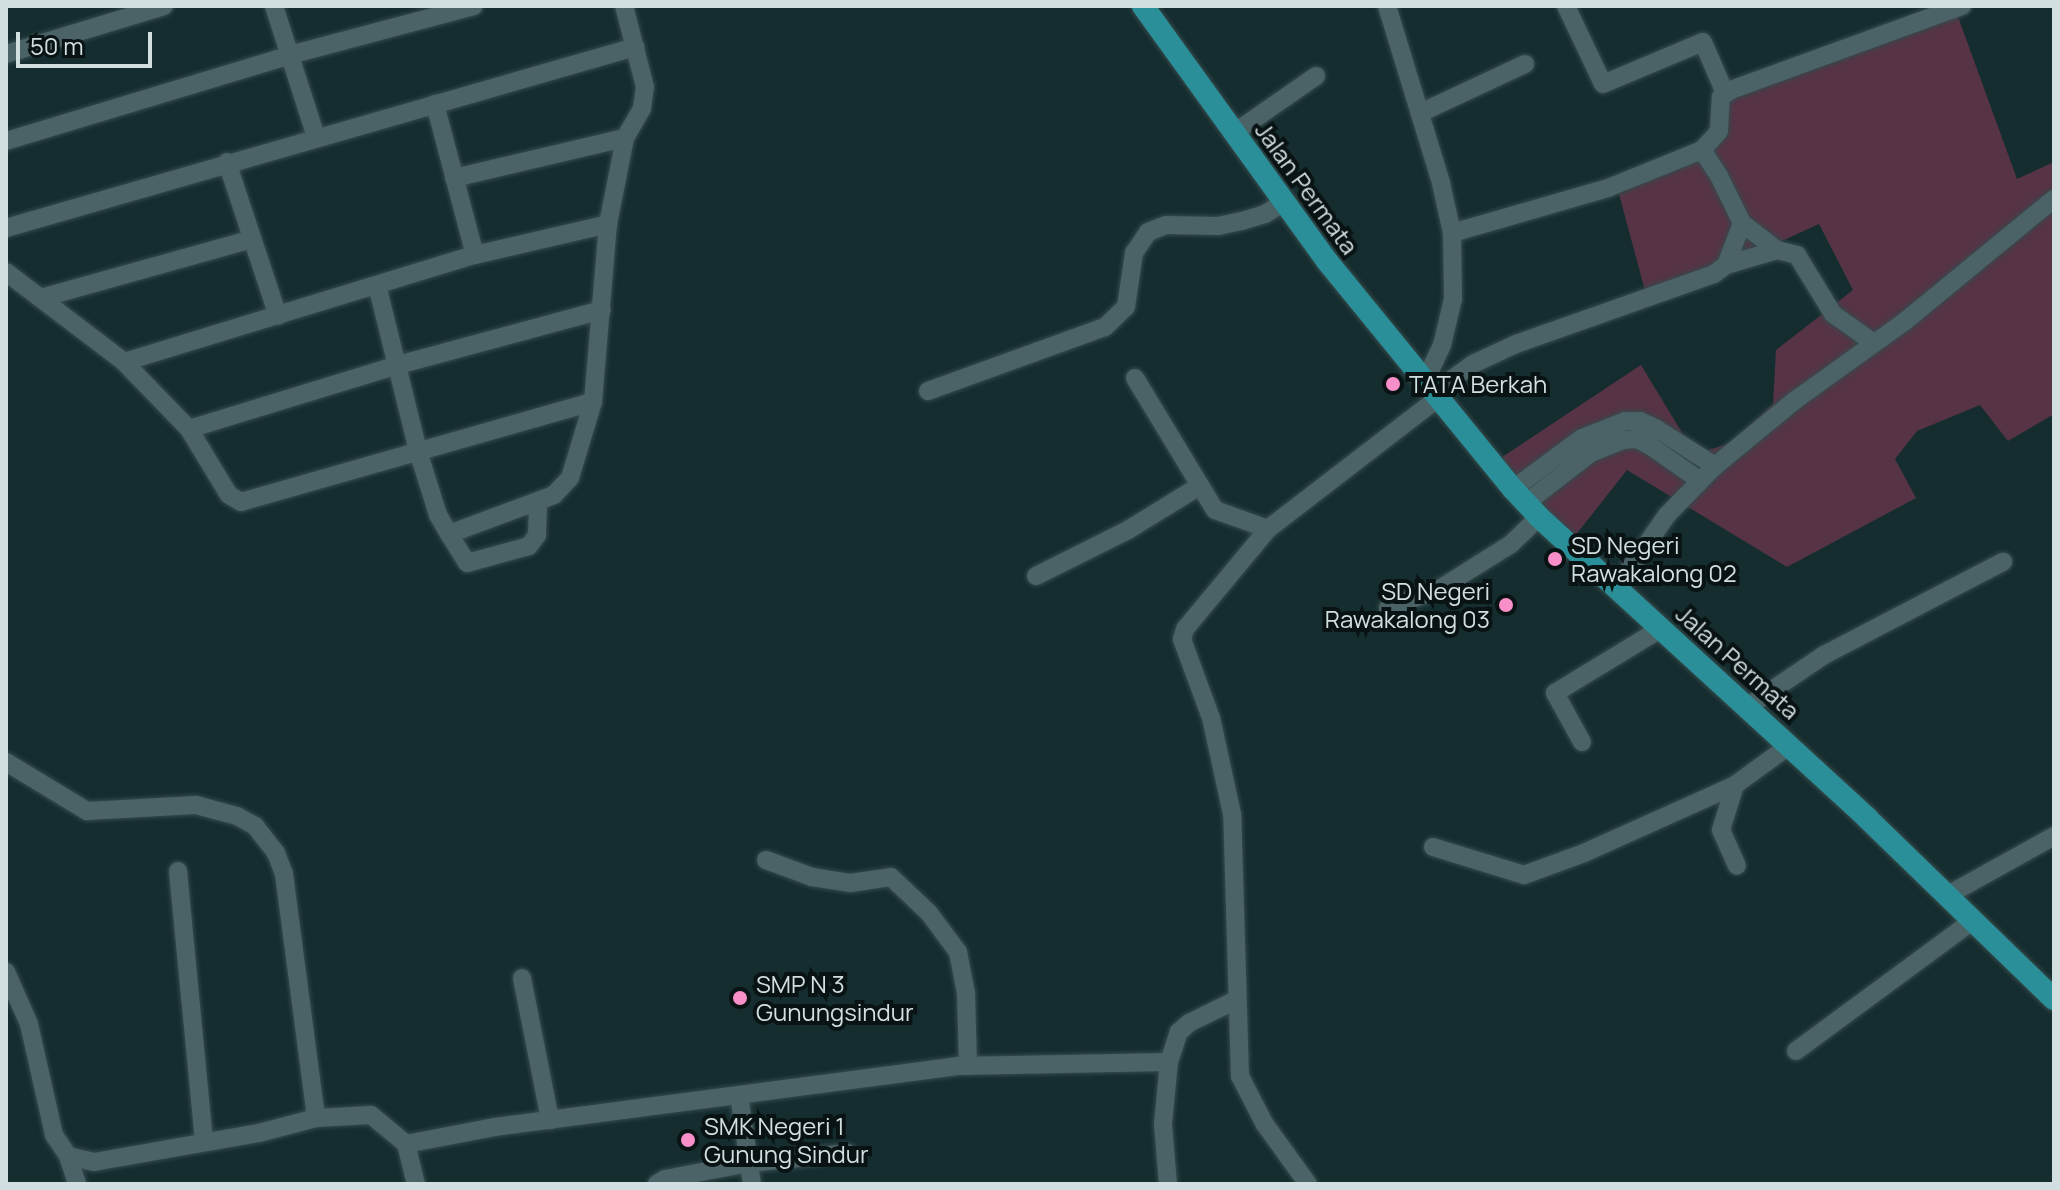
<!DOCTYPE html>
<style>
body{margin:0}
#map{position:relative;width:2060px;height:1190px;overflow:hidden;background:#152d2f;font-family:Manrope,sans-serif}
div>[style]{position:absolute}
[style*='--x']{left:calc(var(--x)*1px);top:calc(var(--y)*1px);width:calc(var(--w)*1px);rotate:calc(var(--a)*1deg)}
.green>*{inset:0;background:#563446}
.roads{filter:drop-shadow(0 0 2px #364a4c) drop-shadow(0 0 2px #364a4c)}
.minor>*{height:18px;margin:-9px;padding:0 9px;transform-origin:9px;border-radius:9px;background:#4b6366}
.major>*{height:22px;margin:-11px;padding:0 11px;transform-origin:11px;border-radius:11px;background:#2a8f98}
.dots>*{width:22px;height:22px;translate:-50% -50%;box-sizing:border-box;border:4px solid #091314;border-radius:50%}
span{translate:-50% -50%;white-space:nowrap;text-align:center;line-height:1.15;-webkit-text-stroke:8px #091314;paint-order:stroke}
.street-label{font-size:24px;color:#d1dfe1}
.poi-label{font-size:24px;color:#d1dfe1}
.left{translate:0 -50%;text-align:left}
.right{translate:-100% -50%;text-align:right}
.frame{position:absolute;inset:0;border:8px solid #d1dfe1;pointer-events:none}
.scale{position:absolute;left:16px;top:32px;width:136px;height:36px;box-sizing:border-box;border:4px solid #d1dfe1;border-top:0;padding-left:10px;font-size:24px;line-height:28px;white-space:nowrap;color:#d1dfe1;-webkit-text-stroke:6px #091314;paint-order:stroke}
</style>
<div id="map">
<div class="green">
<div style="clip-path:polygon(1957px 14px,2017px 179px,2054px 162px,2054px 414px,2008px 441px,1980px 405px,1917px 431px,1895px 459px,1916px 498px,1787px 567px,1627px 470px,1571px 541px,1496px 461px,1641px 365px,1695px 454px,1731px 443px,1773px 404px,1776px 350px,1853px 290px,1819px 224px,1648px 302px,1619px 194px,1707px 156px,1712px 98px)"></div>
</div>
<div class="roads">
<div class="minor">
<div style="--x:274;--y:6;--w:138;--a:72.2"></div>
<div style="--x:1387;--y:6;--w:185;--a:73"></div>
<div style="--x:1441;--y:183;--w:51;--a:77.6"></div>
<div style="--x:1452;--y:233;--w:66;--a:89.1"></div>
<div style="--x:1453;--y:299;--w:47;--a:103.4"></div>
<div style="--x:1442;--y:345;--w:40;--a:115"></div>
<div style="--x:1566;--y:6;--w:86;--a:64.6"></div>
<div style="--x:1603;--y:84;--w:108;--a:-22.8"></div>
<div style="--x:1703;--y:42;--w:56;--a:66.7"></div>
<div style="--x:6;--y:54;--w:165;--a:-16.9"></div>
<div style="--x:435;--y:104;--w:156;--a:75.2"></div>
<div style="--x:1420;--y:113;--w:116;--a:-25"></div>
<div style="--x:1234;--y:133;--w:100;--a:-34.8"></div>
<div style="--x:6;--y:141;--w:297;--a:-16.8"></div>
<div style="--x:290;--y:55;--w:190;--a:-14.9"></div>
<div style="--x:227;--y:162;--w:162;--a:71.7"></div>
<div style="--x:454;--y:178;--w:176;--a:-13.2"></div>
<div style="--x:1742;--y:223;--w:44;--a:37.6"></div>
<div style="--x:6;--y:228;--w:655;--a:-16.05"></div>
<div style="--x:1452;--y:233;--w:162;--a:-16.1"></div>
<div style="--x:1608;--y:188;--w:101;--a:-22"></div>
<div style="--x:1702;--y:150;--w:25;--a:-48"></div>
<div style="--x:1719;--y:131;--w:34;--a:-87"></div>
<div style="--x:1721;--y:97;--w:12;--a:-35"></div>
<div style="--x:1731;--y:90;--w:246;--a:-20"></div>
<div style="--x:1726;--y:265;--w:53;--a:-16.4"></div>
<div style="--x:1777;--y:250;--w:21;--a:14"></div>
<div style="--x:1797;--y:255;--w:69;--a:58.6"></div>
<div style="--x:1833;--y:314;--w:50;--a:35.3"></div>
<div style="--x:6;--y:272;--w:148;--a:37.3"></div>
<div style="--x:124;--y:362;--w:93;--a:45.9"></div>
<div style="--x:189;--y:429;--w:77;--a:58.8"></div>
<div style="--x:229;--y:495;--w:14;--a:30"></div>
<div style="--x:241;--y:502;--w:366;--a:-15.9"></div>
<div style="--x:377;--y:285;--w:171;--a:76.1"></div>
<div style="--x:418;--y:451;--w:67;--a:72.6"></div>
<div style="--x:438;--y:515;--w:22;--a:60"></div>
<div style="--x:449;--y:534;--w:112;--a:-20.4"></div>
<div style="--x:554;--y:495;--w:23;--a:-47"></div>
<div style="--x:570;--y:478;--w:79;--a:-73.2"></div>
<div style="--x:593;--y:402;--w:179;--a:-85.2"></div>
<div style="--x:608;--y:224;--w:88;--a:-78.8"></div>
<div style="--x:625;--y:138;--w:34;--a:-60"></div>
<div style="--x:642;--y:108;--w:21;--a:-82"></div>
<div style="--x:645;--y:87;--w:84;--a:-104.5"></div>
<div style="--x:41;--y:298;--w:219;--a:-15.6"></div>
<div style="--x:124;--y:362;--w:367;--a:-17"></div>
<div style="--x:475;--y:255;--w:137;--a:-13.1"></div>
<div style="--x:1135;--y:378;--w:154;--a:58.8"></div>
<div style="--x:1215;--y:510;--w:56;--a:19.7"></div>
<div style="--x:928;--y:391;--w:188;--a:-19.9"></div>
<div style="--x:1105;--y:327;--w:29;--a:-44"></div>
<div style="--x:1126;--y:307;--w:55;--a:-81.6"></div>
<div style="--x:1134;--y:253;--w:25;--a:-56"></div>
<div style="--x:1148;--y:232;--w:19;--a:-21"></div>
<div style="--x:1166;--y:225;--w:52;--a:1.1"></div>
<div style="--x:1218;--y:226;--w:25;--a:-12"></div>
<div style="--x:1242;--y:221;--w:24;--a:-17"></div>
<div style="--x:1265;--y:214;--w:22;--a:-32"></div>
<div style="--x:1434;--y:392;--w:48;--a:-35.7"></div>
<div style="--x:1473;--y:364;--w:47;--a:-24.9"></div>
<div style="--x:1516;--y:344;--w:210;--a:-19.5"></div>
<div style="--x:1714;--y:274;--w:15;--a:-37"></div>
<div style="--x:1726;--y:265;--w:45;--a:-69.1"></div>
<div style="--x:1742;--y:223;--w:52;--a:-116.1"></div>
<div style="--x:1719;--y:176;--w:31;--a:-123"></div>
<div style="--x:189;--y:429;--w:219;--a:-17"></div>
<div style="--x:398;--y:365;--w:211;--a:-15.1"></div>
<div style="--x:1513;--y:489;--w:86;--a:-36.5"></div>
<div style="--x:1582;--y:438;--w:46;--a:-21.6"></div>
<div style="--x:1625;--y:421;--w:15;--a:0"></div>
<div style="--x:1640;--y:421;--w:19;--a:25"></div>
<div style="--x:1657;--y:429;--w:69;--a:32.5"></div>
<div style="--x:1526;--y:503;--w:82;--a:-37.6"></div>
<div style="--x:1591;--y:453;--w:35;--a:-22"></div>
<div style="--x:1623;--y:440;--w:14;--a:-4"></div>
<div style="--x:1637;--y:439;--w:13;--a:27"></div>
<div style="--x:1649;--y:445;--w:61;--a:35"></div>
<div style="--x:449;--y:534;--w:34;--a:58"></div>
<div style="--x:467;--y:563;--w:64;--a:-15.3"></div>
<div style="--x:529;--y:546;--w:14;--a:-54"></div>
<div style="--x:537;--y:535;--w:33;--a:-88"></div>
<div style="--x:1036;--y:576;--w:103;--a:-26.6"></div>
<div style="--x:1128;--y:530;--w:82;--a:-31.6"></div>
<div style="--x:1617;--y:587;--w:88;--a:-55.2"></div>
<div style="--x:1667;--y:515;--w:69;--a:-45.6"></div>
<div style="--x:1715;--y:466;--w:102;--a:-39.4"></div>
<div style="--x:1794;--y:401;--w:135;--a:-35.7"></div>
<div style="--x:1904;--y:322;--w:194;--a:-39.4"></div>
<div style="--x:1388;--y:608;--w:57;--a:-20.7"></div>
<div style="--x:1441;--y:588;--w:83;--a:-32.2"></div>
<div style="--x:1511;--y:544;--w:39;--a:-44"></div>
<div style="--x:1747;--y:707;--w:93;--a:-34"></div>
<div style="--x:1824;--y:655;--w:202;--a:-27.5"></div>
<div style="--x:1582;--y:742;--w:56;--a:-118.9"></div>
<div style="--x:1555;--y:693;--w:125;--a:-31.3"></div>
<div style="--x:6;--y:762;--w:95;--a:31.2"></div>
<div style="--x:87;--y:811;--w:109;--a:-3.2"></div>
<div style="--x:196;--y:805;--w:42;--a:15"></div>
<div style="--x:237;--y:816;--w:21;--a:29"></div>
<div style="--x:255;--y:826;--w:34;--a:52"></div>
<div style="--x:276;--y:853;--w:22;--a:69"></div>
<div style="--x:284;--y:874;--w:246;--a:82.5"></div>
<div style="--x:1735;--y:785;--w:47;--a:107.3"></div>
<div style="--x:1721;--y:830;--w:39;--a:66"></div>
<div style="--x:1433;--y:847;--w:95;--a:17.1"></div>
<div style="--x:1524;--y:875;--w:64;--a:-20.1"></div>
<div style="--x:1584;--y:853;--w:166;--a:-24.2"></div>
<div style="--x:1735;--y:785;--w:68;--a:-36"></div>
<div style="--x:766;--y:860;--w:49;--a:20.3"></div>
<div style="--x:812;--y:877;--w:38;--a:9"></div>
<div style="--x:850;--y:883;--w:41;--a:-8.3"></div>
<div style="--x:891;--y:877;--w:52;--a:43.5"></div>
<div style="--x:929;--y:913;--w:49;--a:53.4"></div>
<div style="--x:958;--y:952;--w:42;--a:79"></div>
<div style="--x:966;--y:993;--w:73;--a:88.4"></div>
<div style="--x:178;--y:871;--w:272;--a:84.5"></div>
<div style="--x:1948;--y:895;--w:121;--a:-29.1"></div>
<div style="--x:6;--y:972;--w:57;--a:66.1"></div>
<div style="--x:29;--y:1024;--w:114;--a:77.3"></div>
<div style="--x:54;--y:1135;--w:25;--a:56"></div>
<div style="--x:68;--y:1156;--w:27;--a:13"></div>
<div style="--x:94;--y:1162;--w:168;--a:-10"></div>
<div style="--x:259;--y:1133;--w:59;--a:-14.7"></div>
<div style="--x:316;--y:1118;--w:55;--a:-3.1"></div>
<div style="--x:371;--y:1115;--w:45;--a:39.6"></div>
<div style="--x:406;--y:1144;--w:41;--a:76"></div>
<div style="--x:522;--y:978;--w:145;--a:78.8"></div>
<div style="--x:1796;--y:1051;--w:221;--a:-36.4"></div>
<div style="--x:739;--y:1095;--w:90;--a:81.7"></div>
<div style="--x:406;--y:1144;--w:91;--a:-10.8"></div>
<div style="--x:495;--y:1127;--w:467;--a:-7.5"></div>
<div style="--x:958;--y:1066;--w:211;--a:-1.1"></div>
<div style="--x:1169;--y:1062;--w:32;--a:-72"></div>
<div style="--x:1179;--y:1032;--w:13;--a:-42"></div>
<div style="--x:1189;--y:1023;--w:52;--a:-26.1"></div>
<div style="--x:68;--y:1156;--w:29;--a:72"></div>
<div style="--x:657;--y:1184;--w:9;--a:-32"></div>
<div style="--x:665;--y:1179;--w:86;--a:-10.8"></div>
<div style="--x:749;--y:1163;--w:99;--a:-5.8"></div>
<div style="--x:1168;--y:1184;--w:60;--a:-94.8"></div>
<div style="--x:1163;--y:1124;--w:62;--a:-84.5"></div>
<div style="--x:1308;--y:1184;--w:75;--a:-125.8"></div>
<div style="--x:1264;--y:1123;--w:53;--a:-117.1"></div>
<div style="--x:1240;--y:1076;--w:262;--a:-91.7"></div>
<div style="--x:1232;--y:814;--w:98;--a:-102.3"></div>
<div style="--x:1211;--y:718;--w:84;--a:-110.2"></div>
<div style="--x:1182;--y:639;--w:10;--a:-73"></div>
<div style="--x:1185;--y:629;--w:130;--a:-50.3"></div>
<div style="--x:1268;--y:529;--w:215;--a:-37.6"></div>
</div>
<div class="major">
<div style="--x:1143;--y:6;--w:314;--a:54.2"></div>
<div style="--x:1327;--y:261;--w:294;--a:50.8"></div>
<div style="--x:1513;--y:489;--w:38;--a:47"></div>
<div style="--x:1539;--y:517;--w:445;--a:42.5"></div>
<div style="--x:1867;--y:818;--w:260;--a:44.1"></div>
</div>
</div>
<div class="dots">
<div style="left:1393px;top:384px;background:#f98fc8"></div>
<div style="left:1555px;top:559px;background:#f98fc8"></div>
<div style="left:1506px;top:605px;background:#f98fc8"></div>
<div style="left:740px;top:998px;background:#f98fc8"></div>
<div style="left:688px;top:1140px;background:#f98fc8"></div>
</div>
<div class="street-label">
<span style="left:1307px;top:188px;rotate:54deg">Jalan Permata</span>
<span style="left:1738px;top:662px;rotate:42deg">Jalan Permata</span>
</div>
<div class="poi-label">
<span class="left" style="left:1409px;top:384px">TATA Berkah</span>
<span class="left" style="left:1571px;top:559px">SD Negeri<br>Rawakalong 02</span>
<span class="right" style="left:1490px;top:605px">SD Negeri<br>Rawakalong 03</span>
<span class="left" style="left:756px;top:998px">SMP N 3<br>Gunungsindur</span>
<span class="left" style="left:704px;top:1140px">SMK Negeri 1<br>Gunung Sindur</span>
</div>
<div class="frame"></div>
<div class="scale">50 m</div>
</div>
